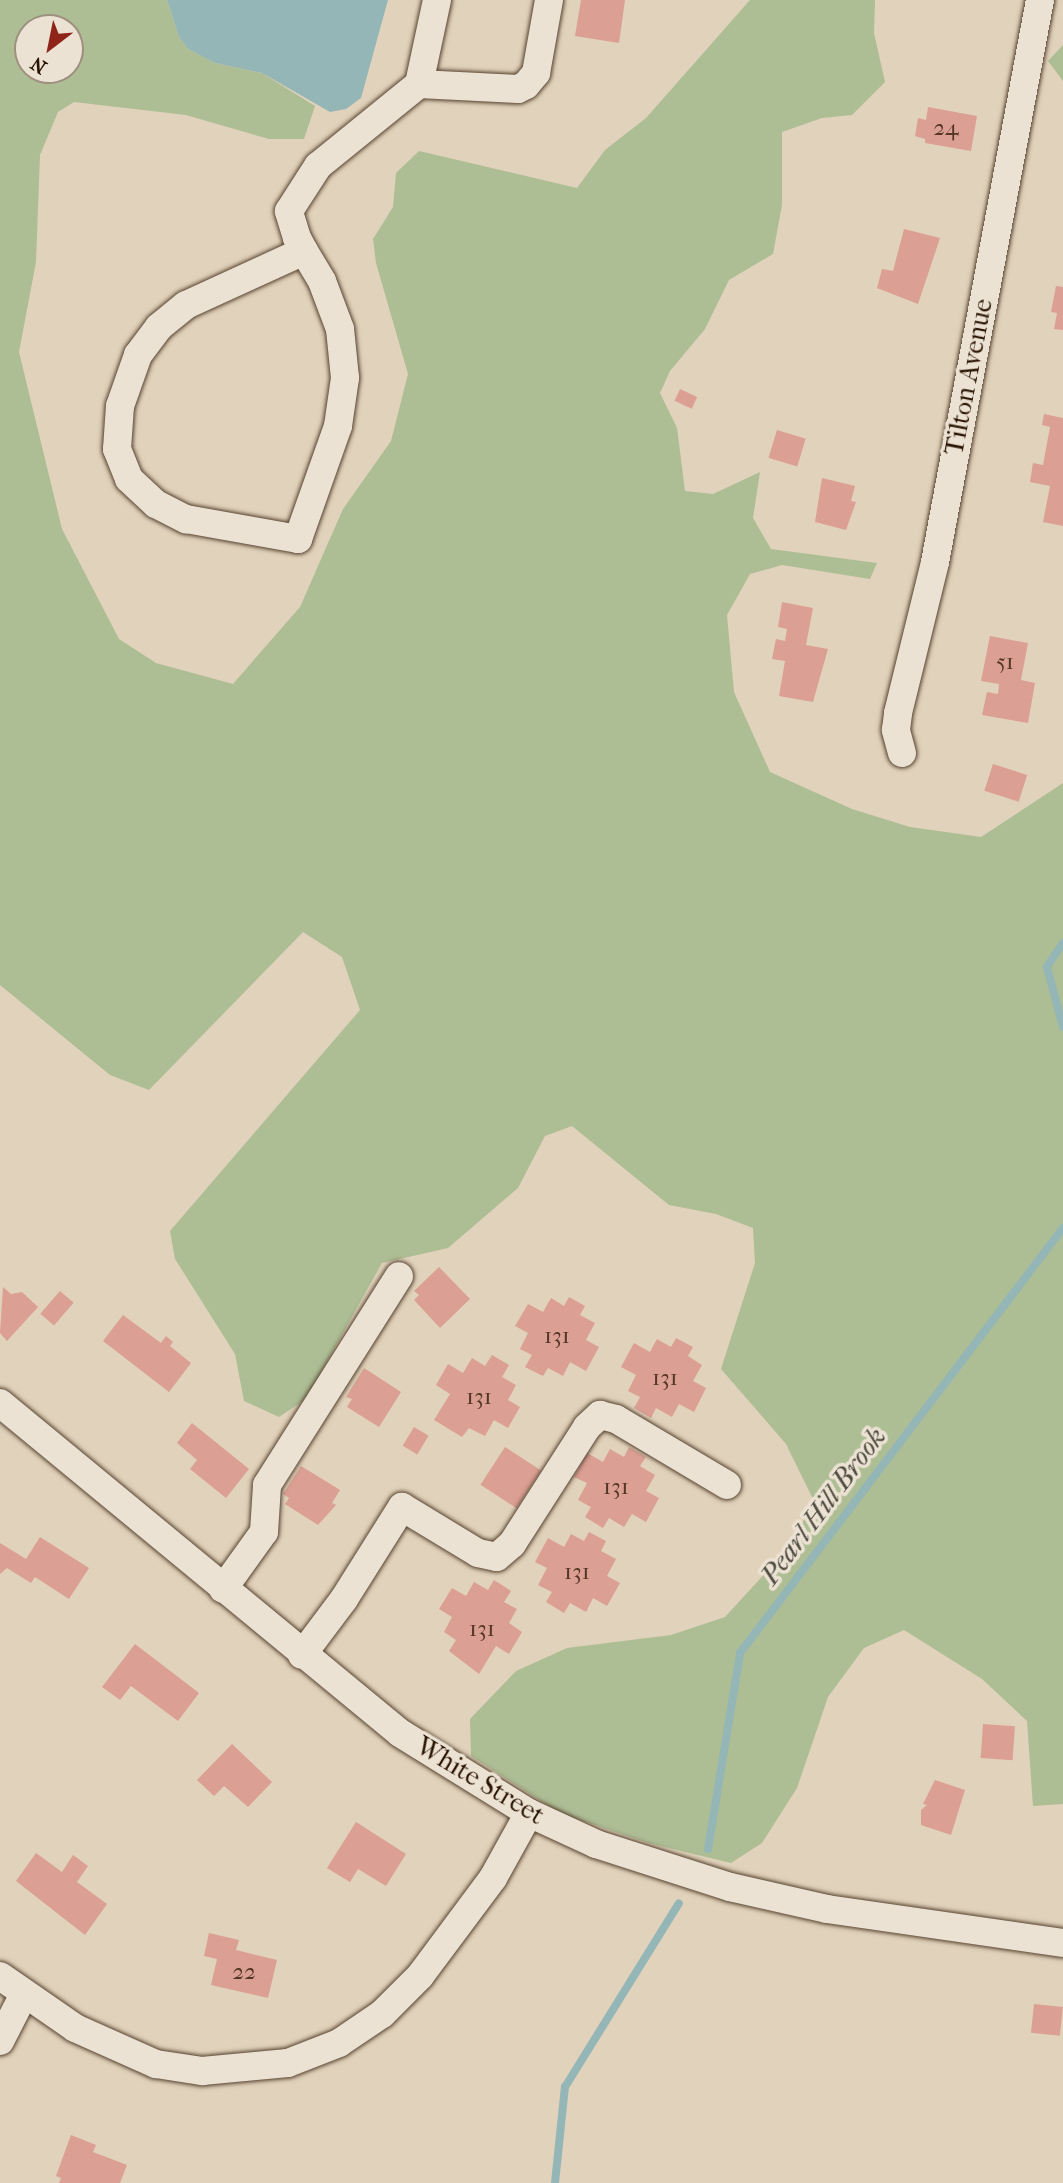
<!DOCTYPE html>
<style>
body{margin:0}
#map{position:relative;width:1063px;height:2183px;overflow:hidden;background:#e1d2bb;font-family:"IM FELL French Canon",serif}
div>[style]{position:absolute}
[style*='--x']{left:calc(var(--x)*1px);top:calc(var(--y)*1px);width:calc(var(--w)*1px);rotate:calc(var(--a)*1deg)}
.green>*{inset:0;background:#adbd94}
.water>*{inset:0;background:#95b6b6}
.stream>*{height:8px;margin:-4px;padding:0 4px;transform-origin:4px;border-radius:4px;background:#95b6b6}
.building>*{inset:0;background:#db9f94;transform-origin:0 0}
.roads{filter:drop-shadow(0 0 2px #564330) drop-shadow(0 0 2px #564330)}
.minor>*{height:28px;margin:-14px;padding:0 14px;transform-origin:14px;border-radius:14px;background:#ece2d3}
span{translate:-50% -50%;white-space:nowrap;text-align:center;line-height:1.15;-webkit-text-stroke:7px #ece2d3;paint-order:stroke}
.number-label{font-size:23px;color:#553626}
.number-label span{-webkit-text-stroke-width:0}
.street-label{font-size:26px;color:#281301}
.water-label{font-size:28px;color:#4e4c40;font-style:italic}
.north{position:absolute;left:14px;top:14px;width:70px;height:70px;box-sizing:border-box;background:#ece2d3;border:2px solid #9e8f7f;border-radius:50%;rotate:212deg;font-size:19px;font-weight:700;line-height:28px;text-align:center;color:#281301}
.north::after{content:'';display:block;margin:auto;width:24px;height:32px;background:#8f2418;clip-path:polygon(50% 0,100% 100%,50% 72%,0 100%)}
</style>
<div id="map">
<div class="green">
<div style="clip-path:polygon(evenodd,0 0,167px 0,179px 37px,188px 49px,215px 63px,262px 73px,315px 106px,304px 139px,269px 139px,186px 115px,74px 102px,58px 112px,40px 155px,36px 262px,19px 352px,62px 529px,119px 639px,156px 663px,233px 684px,300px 607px,343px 509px,391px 441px,408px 374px,376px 263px,373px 239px,393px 207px,396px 173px,419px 151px,577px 188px,605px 150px,646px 118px,750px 0,875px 0,874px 33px,885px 82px,852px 115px,822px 118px,782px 132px,782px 205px,773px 254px,729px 280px,705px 329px,670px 371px,660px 393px,677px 428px,685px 491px,713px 494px,760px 472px,753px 518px,771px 549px,877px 563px,870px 579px,782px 565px,750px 574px,727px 615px,734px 692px,770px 772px,852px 809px,910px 827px,981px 837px,1063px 783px,1063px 1804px,1033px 1806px,1027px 1721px,982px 1679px,904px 1630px,864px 1648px,828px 1697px,797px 1788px,762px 1843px,731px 1863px,648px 1843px,560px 1813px,471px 1756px,470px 1719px,516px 1671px,567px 1648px,671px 1635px,725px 1617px,790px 1546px,814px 1501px,786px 1444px,721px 1369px,755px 1263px,753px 1228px,716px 1214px,669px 1205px,572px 1126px,545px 1136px,518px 1188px,448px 1248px,382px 1263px,306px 1399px,279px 1417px,244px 1401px,235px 1354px,175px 1259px,170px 1231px,360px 1010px,342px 957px,303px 932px,149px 1090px,110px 1075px,0 985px,0 0,28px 28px,70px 28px,70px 70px,28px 70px,28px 28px)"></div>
<div style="clip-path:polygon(1063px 45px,1063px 81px,1048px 61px)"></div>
</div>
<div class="water">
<div style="clip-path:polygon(167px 0,388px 0,361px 98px,346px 109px,330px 112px,262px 73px,215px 63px,188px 49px,179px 37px)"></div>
</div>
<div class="stream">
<div style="--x:1063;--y:943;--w:29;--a:124"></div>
<div style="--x:1047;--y:967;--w:62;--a:75.1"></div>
<div style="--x:708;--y:1849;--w:199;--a:-80.7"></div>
<div style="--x:740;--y:1653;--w:534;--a:-52.77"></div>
<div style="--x:555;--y:2183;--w:97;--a:-84.1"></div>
<div style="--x:565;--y:2087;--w:216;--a:-58.2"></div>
</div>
<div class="building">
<div style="clip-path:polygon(581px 0,625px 0,619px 43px,575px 36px)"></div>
<div style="clip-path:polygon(928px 107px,977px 116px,971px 151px,925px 143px,925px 139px,915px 136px,918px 118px,926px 120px)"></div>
<div style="clip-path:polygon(904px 229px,940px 238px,918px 304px,877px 288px,882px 269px,893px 271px)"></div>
<div style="clip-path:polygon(1056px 286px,1063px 287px,1063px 330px,1054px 329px,1057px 313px,1051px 312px)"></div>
<div style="left:680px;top:389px;width:19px;height:13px;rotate:25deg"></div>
<div style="clip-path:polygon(1044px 414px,1063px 418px,1063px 526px,1043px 522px,1050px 486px,1030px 482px,1033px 463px,1043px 465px,1050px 427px,1042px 425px)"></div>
<div style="left:777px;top:430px;width:30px;height:29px;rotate:17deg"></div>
<div style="clip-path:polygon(822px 478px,855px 486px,851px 501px,856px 502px,846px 530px,815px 522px)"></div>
<div style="clip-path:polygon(782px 602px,813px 608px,806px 645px,828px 649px,813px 702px,779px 696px,785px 661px,772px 659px,776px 639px,785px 641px,787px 629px,778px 627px)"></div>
<div style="clip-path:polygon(990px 636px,1028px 643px,1021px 680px,1035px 683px,1028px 723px,982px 715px,987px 692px,998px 694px,999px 684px,981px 681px)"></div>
<div style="left:993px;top:764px;width:36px;height:28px;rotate:18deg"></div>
<div style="clip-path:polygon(439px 1267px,470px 1299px,440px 1328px,414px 1300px,419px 1295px,414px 1291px)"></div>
<div style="clip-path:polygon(3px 1287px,11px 1294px,22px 1292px,38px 1307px,7px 1341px,0 1333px)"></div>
<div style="left:60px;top:1291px;width:18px;height:30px;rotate:41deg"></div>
<div style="clip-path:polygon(569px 1297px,585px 1306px,580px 1315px,595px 1323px,586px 1340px,599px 1347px,586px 1371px,570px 1362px,563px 1376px,548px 1368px,543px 1376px,525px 1367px,532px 1355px,520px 1349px,528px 1333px,515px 1326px,528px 1304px,543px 1312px,551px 1298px,564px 1306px)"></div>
<div style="clip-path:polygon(123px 1315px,161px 1343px,166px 1336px,173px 1342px,170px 1346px,191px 1363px,169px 1392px,103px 1341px)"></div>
<div style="clip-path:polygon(676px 1338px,693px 1347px,688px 1356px,702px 1365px,693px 1381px,706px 1388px,694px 1412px,679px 1404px,672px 1417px,656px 1408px,651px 1418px,634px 1408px,640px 1397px,628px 1391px,636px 1375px,621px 1367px,634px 1343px,650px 1352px,657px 1339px,671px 1347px)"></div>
<div style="clip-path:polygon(492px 1355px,509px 1365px,502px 1377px,516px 1385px,508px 1400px,520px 1407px,508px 1428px,494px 1420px,485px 1436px,469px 1428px,462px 1437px,434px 1420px,450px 1394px,436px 1385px,448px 1364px,463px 1373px,472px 1358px,485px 1366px)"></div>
<div style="clip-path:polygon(364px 1368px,401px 1392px,379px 1427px,347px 1407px,352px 1399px,346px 1397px)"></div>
<div style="clip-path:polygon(192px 1423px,249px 1469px,226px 1498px,190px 1469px,197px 1460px,177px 1443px)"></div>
<div style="left:414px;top:1427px;width:17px;height:22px;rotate:31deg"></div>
<div style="left:505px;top:1447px;width:43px;height:45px;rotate:33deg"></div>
<div style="clip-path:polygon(629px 1447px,646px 1457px,640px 1466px,655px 1475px,646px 1491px,659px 1498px,646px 1522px,632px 1514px,624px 1527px,609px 1518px,603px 1528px,585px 1517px,591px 1507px,578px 1500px,587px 1483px,574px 1477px,587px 1453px,603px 1462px,610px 1449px,624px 1457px)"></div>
<div style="clip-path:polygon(301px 1466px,340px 1490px,332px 1503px,336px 1505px,318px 1525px,285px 1504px,289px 1498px,283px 1494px)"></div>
<div style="clip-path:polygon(589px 1532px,606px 1541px,601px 1551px,616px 1559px,607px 1576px,620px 1583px,607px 1606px,593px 1598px,586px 1612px,570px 1603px,564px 1613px,546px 1602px,552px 1592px,538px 1585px,547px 1568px,535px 1562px,548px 1538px,564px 1547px,571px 1534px,584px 1541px)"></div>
<div style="clip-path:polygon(40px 1537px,89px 1568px,69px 1599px,35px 1577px,31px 1583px,7px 1568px,0 1574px,0 1543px,26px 1559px)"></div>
<div style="clip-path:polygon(494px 1580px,511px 1591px,504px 1602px,517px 1609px,509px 1623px,522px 1632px,509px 1654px,496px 1646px,479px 1674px,449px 1651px,456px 1640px,444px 1632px,452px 1617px,439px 1609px,452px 1588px,466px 1596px,474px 1582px,488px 1590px)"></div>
<div style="clip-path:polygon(135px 1644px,199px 1693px,178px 1721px,131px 1686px,120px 1700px,102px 1687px)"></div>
<div style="left:983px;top:1724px;width:32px;height:34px;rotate:4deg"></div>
<div style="clip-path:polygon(232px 1744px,272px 1782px,248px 1807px,224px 1786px,214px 1796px,197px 1780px)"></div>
<div style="clip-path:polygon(935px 1780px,965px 1790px,951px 1835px,921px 1825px,921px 1810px,927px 1805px,923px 1804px)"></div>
<div style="clip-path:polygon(356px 1822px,406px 1854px,386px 1886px,358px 1869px,350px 1882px,327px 1868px)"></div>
<div style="clip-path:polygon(36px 1853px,62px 1872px,73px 1855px,88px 1866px,77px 1882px,107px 1904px,85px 1935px,16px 1881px)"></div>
<div style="clip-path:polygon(209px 1933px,239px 1940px,236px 1950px,277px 1960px,268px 1998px,211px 1985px,217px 1959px,204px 1956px)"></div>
<div style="left:1034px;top:2004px;width:29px;height:29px;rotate:6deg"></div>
<div style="clip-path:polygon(71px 2135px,96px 2145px,93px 2152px,127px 2165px,120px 2183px,59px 2183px,61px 2178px,56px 2176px)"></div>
</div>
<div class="roads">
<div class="minor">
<div style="--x:419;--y:84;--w:99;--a:2.9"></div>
<div style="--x:518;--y:89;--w:9;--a:-27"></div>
<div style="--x:526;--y:85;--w:16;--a:-50"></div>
<div style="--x:536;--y:73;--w:74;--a:-79.9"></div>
<div style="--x:304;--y:251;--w:130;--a:155.4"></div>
<div style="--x:186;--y:305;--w:35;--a:141"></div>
<div style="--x:159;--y:327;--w:35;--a:127"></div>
<div style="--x:138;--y:355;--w:54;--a:109.4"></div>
<div style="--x:120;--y:406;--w:43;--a:94"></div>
<div style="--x:117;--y:449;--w:32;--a:68"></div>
<div style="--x:129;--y:479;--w:37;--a:43"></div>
<div style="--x:156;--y:504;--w:34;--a:27"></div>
<div style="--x:186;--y:519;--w:114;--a:10.1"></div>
<div style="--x:298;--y:539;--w:120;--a:-70.5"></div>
<div style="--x:338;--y:426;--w:49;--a:-81.7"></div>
<div style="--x:345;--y:378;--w:49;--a:-95.8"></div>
<div style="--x:340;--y:329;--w:51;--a:-110.6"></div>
<div style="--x:322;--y:281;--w:35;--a:-121"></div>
<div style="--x:304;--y:251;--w:15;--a:-118"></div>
<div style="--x:297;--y:238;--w:28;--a:-107"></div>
<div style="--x:289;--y:211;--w:54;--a:-57.2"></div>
<div style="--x:318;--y:166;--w:130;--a:-39.1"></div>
<div style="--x:419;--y:84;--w:86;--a:-77.9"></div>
<div style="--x:902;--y:753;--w:24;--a:-105"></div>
<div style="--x:896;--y:730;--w:17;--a:-83"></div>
<div style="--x:898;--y:713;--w:155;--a:-76.2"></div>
<div style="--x:935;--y:562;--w:572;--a:-79.42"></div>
<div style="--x:0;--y:1403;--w:519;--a:39.52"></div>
<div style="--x:400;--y:1733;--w:152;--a:31.8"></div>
<div style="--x:529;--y:1813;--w:74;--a:24.8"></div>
<div style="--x:596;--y:1844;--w:141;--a:17.8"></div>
<div style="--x:730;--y:1887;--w:99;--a:12.8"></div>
<div style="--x:827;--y:1909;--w:238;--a:8.2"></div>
<div style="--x:223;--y:1589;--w:70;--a:-54.3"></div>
<div style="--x:264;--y:1532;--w:47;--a:-86.3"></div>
<div style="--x:267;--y:1485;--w:247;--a:-57.7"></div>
<div style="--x:302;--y:1655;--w:70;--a:-53.1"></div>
<div style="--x:344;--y:1599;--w:109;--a:-57.8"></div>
<div style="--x:402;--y:1507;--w:89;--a:31.2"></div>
<div style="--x:478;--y:1553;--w:19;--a:12"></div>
<div style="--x:497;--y:1557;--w:20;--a:-41"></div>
<div style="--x:512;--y:1544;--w:139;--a:-57.3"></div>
<div style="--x:587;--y:1427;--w:18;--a:-43"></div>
<div style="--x:600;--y:1415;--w:16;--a:14"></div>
<div style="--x:616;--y:1419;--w:129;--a:30.7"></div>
<div style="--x:0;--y:1976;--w:91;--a:34.7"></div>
<div style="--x:75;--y:2028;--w:89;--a:24"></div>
<div style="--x:156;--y:2064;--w:47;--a:8.7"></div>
<div style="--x:202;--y:2071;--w:86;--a:-5.3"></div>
<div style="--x:288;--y:2063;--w:55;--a:-21.4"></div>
<div style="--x:339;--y:2043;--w:52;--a:-34"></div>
<div style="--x:382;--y:2014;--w:54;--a:-45"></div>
<div style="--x:420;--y:1976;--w:122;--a:-53.3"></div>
<div style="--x:493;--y:1878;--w:74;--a:-61"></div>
<div style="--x:0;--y:2041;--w:53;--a:-62.9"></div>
</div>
</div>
<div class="number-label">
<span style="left:946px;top:128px">24</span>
<span style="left:1005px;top:662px">51</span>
<span style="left:557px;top:1336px">131</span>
<span style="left:665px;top:1378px">131</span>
<span style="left:479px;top:1397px">131</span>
<span style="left:616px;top:1487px">131</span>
<span style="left:577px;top:1572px">131</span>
<span style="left:482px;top:1629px">131</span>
<span style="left:244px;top:1972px">22</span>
</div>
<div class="street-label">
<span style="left:969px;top:377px;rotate:-79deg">Tilton Avenue</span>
<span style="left:480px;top:1781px;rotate:31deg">White Street</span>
</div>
<div class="water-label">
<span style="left:823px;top:1506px;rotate:-53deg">Pearl Hill Brook</span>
</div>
<div class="north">N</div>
</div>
